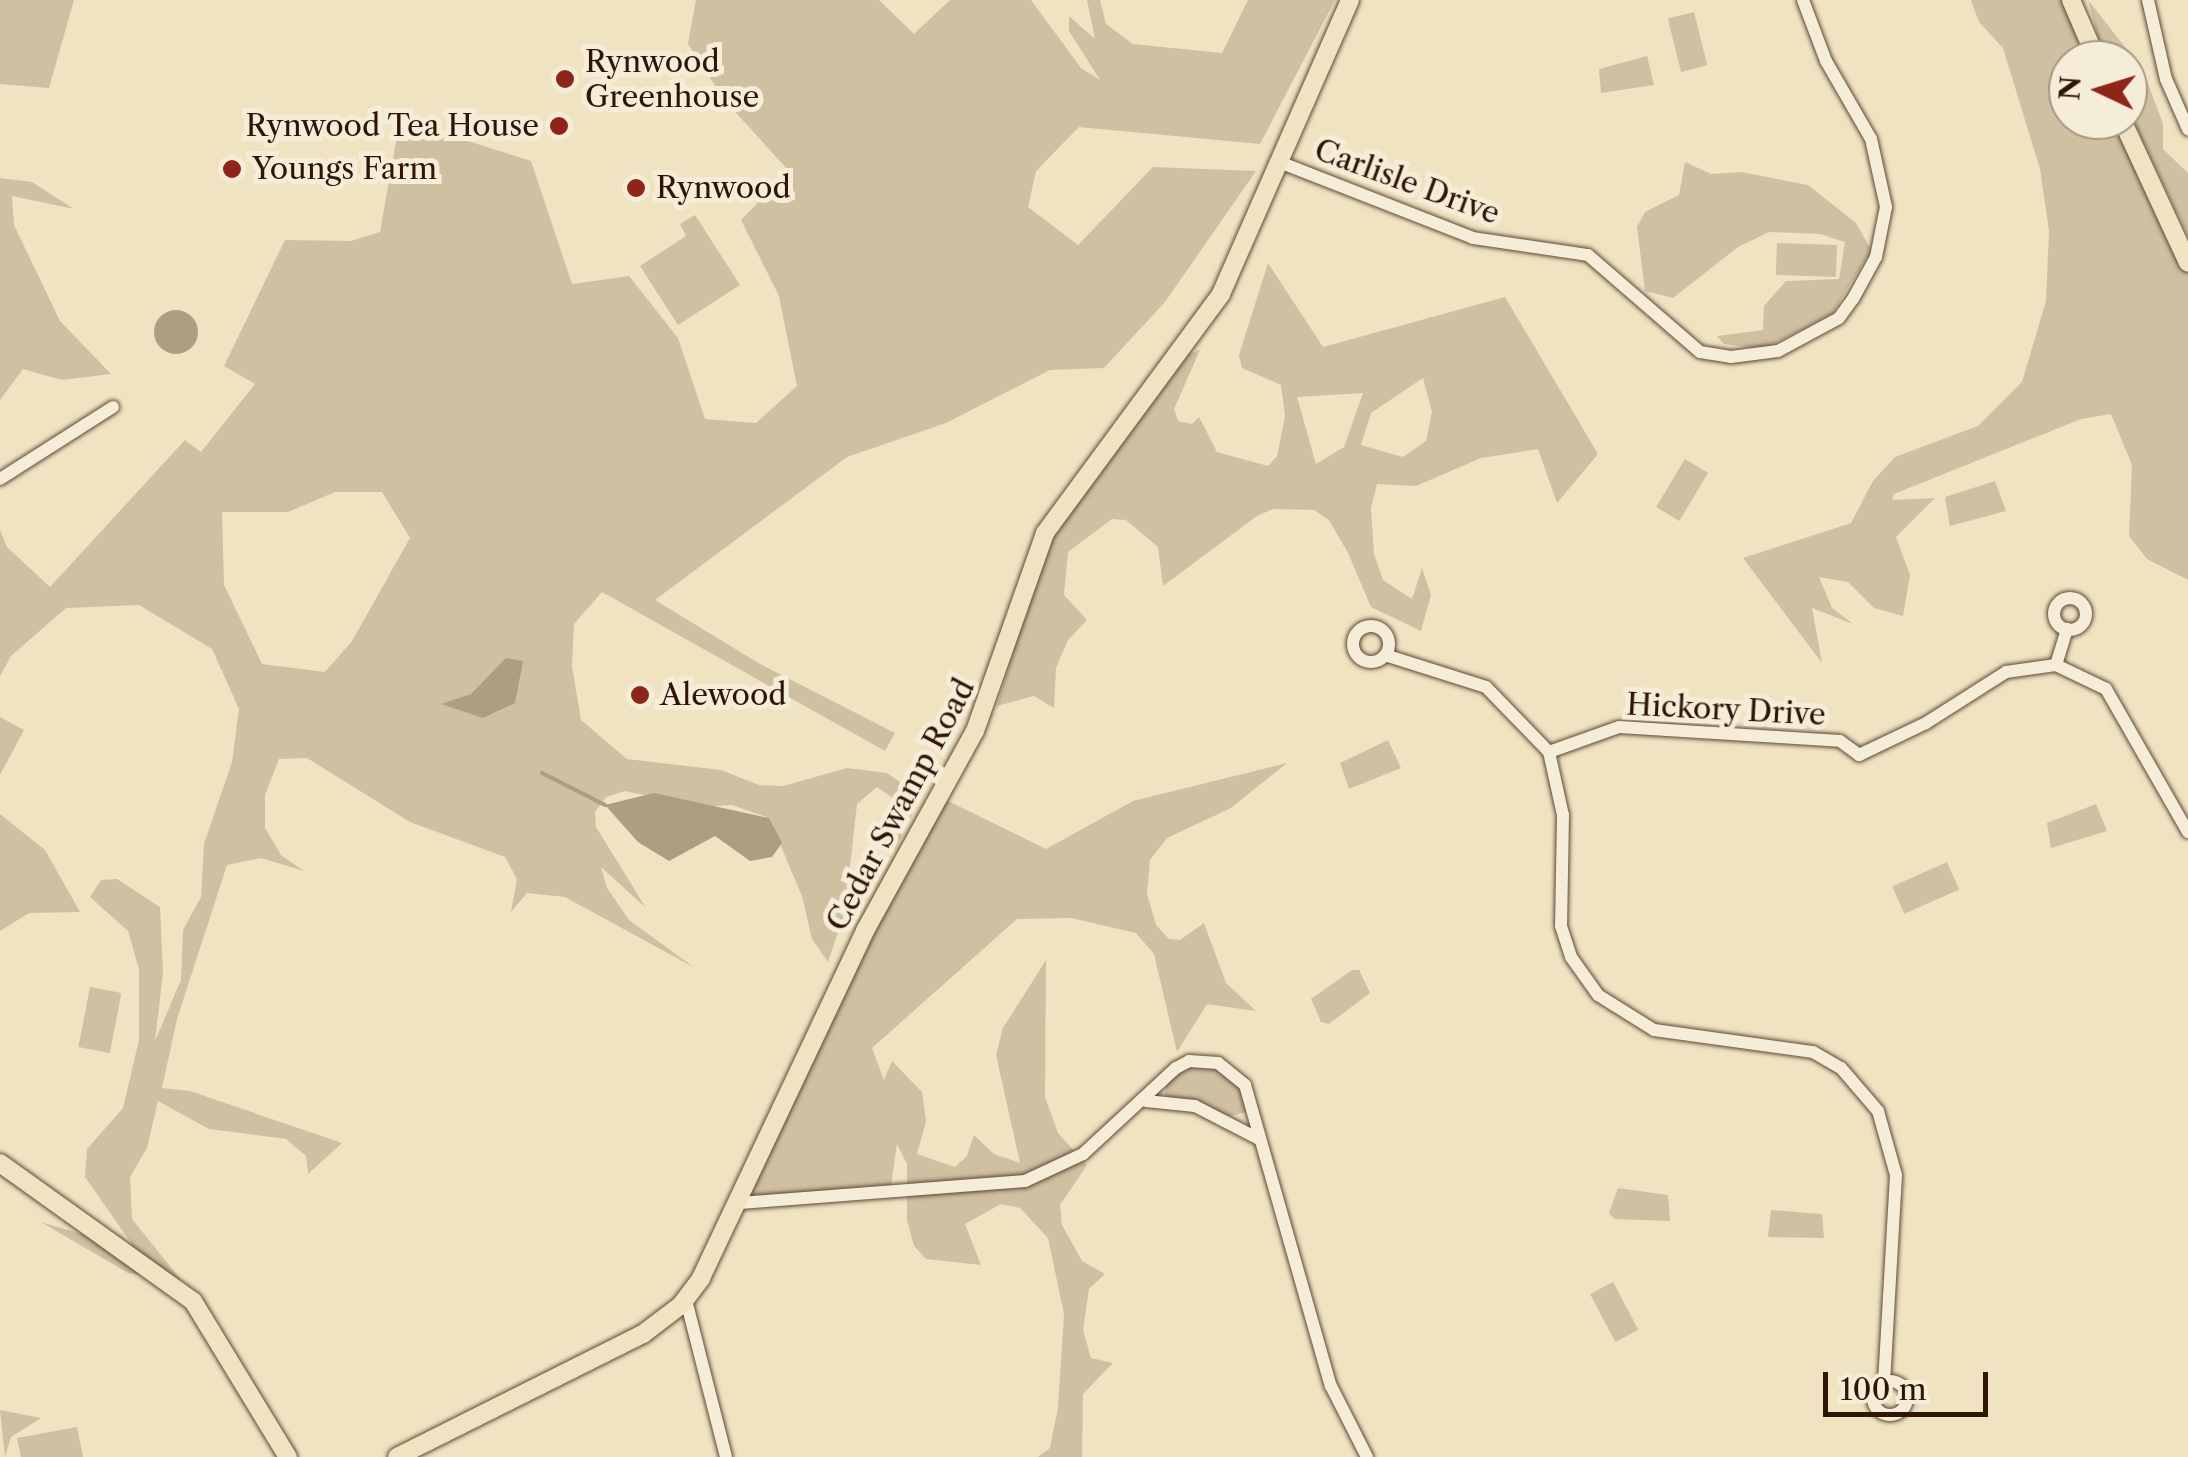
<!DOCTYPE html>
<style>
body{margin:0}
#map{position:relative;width:2188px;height:1457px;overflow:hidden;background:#f0e3c1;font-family:"Libre Caslon Text",serif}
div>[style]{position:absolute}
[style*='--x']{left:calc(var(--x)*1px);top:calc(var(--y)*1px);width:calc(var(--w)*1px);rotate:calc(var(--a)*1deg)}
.green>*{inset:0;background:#cfc0a1;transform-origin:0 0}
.water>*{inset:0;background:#ae9d81}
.round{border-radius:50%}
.stream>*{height:4px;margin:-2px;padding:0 2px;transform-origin:2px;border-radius:2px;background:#ae9d81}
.roads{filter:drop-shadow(0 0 2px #5f4835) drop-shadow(0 0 2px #5f4835)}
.minor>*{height:12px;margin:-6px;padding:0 6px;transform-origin:6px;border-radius:6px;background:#f5edd7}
.minor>.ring{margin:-6px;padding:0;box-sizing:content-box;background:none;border:12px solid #f5edd7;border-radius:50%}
.major>*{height:18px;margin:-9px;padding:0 9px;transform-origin:9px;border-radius:9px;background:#f0e3c1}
.dots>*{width:28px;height:28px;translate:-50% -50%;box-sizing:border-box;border:5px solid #f5edd7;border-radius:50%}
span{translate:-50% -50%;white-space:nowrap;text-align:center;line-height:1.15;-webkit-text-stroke:10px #f5edd7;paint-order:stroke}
.poi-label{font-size:30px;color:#2f1506}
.left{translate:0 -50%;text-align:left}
.right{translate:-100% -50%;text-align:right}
.street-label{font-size:30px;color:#2f1506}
.north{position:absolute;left:2048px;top:40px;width:100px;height:100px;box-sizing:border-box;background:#f5edd7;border:2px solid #a69783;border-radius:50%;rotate:274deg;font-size:28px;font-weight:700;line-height:40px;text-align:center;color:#2f1506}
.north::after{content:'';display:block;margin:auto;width:35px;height:45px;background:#8f2418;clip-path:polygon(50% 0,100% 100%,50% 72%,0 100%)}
.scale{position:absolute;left:1823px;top:1372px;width:165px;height:45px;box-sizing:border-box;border:5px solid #2f1506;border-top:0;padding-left:12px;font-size:30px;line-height:35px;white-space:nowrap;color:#2f1506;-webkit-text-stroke:8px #f5edd7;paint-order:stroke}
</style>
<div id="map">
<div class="green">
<div style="clip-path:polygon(0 0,74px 0,49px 88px,0 84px)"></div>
<div style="clip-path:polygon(evenodd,696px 0,879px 0,914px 34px,950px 0,1031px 0,1081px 68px,1100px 80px,1069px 31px,1069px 16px,1095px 39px,1087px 0,1100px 0,1106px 24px,1133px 44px,1222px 53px,1248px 0,1335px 0,1260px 144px,1079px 127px,1036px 171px,1028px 207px,1078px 245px,1153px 167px,1256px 171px,1165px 302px,1104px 368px,1050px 370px,946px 423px,847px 457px,655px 600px,760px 664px,895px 733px,885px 751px,602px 592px,574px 624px,572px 666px,581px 720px,627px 759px,721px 770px,759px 785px,783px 786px,847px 768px,887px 773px,921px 797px,895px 850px,886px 832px,903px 805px,877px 787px,857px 804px,845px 912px,828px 962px,812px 939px,802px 896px,769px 818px,732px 805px,701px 807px,625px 791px,606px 797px,595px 812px,596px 827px,646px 908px,601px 867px,607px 888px,629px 920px,695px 968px,565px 897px,527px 893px,511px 912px,517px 879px,505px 857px,410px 822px,307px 758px,279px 759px,265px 795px,265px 828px,281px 855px,304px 871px,261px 858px,227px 865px,177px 1019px,162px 1088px,190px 1091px,342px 1143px,308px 1174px,306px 1156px,286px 1139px,209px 1129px,158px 1101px,147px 1148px,130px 1177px,132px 1219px,181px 1280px,128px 1273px,41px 1222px,136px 1250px,85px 1177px,87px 1149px,123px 1108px,139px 1040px,139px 969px,128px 931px,90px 897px,101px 880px,117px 879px,160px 907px,163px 973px,155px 1041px,181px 980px,183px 930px,201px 897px,204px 844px,232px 762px,239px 709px,212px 649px,139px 605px,66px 608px,11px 656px,0 676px,0 530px,7px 547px,50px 587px,185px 440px,201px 452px,255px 384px,224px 366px,285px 240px,351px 241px,380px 232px,397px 136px,455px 137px,531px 161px,572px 284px,629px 276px,678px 338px,705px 419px,756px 423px,797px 386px,779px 296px,741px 220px,789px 171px,726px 102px,688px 44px,696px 0,335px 492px,382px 492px,410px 538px,352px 641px,325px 672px,262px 664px,224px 585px,222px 512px,288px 512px,335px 492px)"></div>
<div style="clip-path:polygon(1971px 0,2071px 0,2097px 60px,2068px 60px,2068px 120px,2122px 120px,2188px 263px,2188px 580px,2147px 559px,2129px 536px,2132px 465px,2111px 414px,2081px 419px,1894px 494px,1892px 500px,1935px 498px,1896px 537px,1910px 575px,1903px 616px,1874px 608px,1848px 582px,1819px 577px,1832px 608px,1853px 624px,1812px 608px,1822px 663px,1743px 558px,1851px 523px,1873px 481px,1895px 457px,1978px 426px,2022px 382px,2046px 301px,2049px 231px,2040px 169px,2003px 48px,1979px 22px)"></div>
<div style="clip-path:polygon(2088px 0,2143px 70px,2163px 124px,2163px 149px,2188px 173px,2188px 236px,2128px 110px,2128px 60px,2104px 60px)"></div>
<div style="left:1694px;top:12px;width:55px;height:27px;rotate:76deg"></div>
<div style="clip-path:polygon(1647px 56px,1654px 85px,1601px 93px,1599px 69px)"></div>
<div style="clip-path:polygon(1685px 162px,1711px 174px,1741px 172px,1808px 185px,1856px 223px,1871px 250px,1832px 314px,1763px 349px,1724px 344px,1717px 336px,1763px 330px,1764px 306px,1786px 281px,1839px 279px,1845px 242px,1820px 234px,1769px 232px,1738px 247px,1673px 298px,1645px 291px,1637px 227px,1645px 212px,1679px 195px)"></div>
<div style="clip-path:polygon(0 178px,32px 182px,74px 209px,12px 196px,14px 225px,60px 321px,111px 374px,62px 380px,23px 369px,0 400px)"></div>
<div style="clip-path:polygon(695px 215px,740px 285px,678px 325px,640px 266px,686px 236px,680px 224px)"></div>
<div style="left:1777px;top:243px;width:60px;height:32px;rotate:2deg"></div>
<div style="clip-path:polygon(evenodd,1268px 263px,1323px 347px,1505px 297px,1598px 454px,1557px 503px,1538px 449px,1481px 458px,1416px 486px,1377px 484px,1371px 508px,1374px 554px,1383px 580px,1412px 599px,1422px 568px,1431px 595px,1421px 631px,1371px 607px,1348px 553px,1329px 520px,1314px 510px,1273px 509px,1257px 516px,1163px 586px,1158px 547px,1126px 520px,1112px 519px,1068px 552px,1064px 595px,1087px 620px,1068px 640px,1056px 668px,1054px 708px,1034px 696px,997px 706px,1045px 547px,1189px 354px,1200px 350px,1174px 409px,1178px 421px,1192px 424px,1199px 417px,1217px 452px,1268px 466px,1277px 456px,1285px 416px,1281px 385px,1242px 368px,1239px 355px,1268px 263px,1423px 378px,1432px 412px,1426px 441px,1403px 457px,1361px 445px,1371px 413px,1423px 378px,1268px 263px,1363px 393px,1344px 447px,1316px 464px,1297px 397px,1363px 393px)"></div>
<div style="left:1685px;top:459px;width:27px;height:56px;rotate:31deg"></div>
<div style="clip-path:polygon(1995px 481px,2006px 511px,1950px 526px,1945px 497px)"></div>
<div style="clip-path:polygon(0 717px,24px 730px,0 775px)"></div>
<div style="clip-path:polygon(1388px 740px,1401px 768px,1349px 789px,1340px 763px)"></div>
<div style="clip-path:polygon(1287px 763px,1231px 808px,1167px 838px,1150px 860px,1147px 894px,1156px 925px,1169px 939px,1180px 940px,1204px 923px,1226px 983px,1256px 1011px,1207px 1004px,1177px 1052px,1154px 954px,1136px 933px,1071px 918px,1017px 919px,872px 1048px,884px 1080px,892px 1061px,922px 1092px,926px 1122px,917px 1154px,955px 1167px,967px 1156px,974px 1135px,994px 1154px,1020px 1163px,996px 1055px,1003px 1028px,1046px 960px,1045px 1097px,1058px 1133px,1087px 1165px,1060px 1205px,1062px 1225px,1082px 1261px,1105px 1274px,1089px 1289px,1083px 1330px,1091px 1358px,1113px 1363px,1083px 1394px,1082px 1457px,1038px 1457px,1050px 1448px,1058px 1408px,1064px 1314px,1048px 1238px,1020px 1208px,1001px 1204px,965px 1224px,981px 1265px,926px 1259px,914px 1246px,907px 1220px,907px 1164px,897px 1144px,890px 1193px,740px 1203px,938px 796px,1046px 849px,1133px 801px)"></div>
<div style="clip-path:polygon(2096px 804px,2107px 831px,2051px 848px,2047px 823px)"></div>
<div style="clip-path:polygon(0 814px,45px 850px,80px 912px,29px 913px,0 931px)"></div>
<div style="left:1947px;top:862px;width:30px;height:60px;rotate:66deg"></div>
<div style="clip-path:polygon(1352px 970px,1359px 970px,1370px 993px,1329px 1024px,1321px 1022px,1311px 999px)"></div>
<div style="left:90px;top:987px;width:32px;height:61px;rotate:11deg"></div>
<div style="clip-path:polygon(1193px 1064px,1219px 1066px,1240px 1083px,1246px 1112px,1231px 1116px,1164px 1097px,1168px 1078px)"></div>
<div style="clip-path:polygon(1618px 1188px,1668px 1195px,1670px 1221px,1614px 1219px,1609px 1213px)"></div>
<div style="clip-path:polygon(1771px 1210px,1822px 1214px,1824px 1238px,1768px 1237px)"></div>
<div style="left:1613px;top:1282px;width:54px;height:26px;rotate:62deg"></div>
<div style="clip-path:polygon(0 1410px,41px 1418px,11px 1437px,5px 1457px)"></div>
<div style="clip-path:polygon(77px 1427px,83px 1457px,21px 1457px,17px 1438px)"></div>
</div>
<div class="water">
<div class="round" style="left:154px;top:310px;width:44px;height:44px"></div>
<div style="clip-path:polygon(506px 658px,523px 661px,515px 703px,483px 718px,441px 704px,471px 694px)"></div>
<div style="clip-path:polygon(654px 793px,769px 818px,782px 843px,772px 857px,750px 861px,715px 836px,669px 861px,638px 842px,605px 805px)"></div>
</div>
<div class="stream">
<div style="--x:542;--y:773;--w:71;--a:26.9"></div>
</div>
<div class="roads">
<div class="minor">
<div style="--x:2148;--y:0;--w:81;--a:77.2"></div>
<div style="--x:2166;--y:79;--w:55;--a:66.3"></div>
<div style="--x:1282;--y:163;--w:205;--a:21.4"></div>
<div style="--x:1473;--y:238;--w:116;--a:8.4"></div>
<div style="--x:1588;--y:255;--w:148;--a:40.9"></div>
<div style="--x:1700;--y:352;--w:31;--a:9"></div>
<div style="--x:1731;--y:357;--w:47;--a:-7.3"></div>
<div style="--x:1778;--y:351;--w:69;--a:-28.4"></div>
<div style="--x:1839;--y:318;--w:24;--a:-54"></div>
<div style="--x:1853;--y:299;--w:48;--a:-61.3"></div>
<div style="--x:1876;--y:257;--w:51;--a:-78.7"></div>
<div style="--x:1886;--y:207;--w:70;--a:-102.4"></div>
<div style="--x:1871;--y:139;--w:90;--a:-120"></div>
<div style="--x:1826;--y:61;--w:65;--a:-110.7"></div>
<div style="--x:0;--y:479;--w:134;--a:-32.5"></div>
<div class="ring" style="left:2054px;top:598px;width:20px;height:20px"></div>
<div class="ring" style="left:1353px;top:626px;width:24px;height:24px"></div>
<div style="--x:1385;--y:655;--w:106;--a:17.6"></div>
<div style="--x:1486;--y:687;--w:91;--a:45.9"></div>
<div style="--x:1549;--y:752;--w:65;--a:77.5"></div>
<div style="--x:1563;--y:815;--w:111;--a:91"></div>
<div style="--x:1561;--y:926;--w:33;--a:72"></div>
<div style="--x:1571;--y:957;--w:47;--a:54.6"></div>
<div style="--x:1598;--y:995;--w:66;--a:32"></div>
<div style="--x:1654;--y:1030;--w:161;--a:7.9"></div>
<div style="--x:1813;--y:1052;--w:32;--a:30"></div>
<div style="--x:1841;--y:1068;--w:57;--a:49.3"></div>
<div style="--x:1878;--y:1111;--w:66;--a:74.3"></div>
<div style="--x:1896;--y:1175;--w:206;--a:93.3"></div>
<div style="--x:2056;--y:665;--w:38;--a:-73"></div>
<div style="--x:1549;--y:752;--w:74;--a:-19.7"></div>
<div style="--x:1619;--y:727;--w:221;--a:3.6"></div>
<div style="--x:1840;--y:741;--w:24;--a:36"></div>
<div style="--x:1859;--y:755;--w:74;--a:-25.5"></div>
<div style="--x:1926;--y:723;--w:95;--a:-32.5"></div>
<div style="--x:2006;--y:672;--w:50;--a:-8"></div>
<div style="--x:2056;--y:665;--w:55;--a:25.6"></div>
<div style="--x:2106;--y:689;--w:165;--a:60.2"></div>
<div style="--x:1146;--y:1101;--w:49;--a:5.8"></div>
<div style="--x:1195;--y:1106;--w:72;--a:27.3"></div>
<div style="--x:740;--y:1203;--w:286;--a:-4.4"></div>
<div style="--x:1025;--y:1181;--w:64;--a:-25"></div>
<div style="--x:1083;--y:1154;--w:127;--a:-42.8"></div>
<div style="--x:1176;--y:1068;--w:15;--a:-28"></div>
<div style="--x:1189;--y:1061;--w:29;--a:4"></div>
<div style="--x:1218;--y:1063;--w:35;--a:39"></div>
<div style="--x:1245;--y:1085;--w:313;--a:74.1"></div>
<div style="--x:1331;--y:1386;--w:80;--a:63.1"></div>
<div style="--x:686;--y:1300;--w:162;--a:75.7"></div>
<div class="ring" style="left:1873px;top:1381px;width:22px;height:22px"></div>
</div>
<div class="major">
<div style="--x:2071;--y:0;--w:65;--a:66.6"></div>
<div style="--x:2122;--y:120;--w:157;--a:65.2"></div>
<div style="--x:0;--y:1163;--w:237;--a:35.6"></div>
<div style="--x:193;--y:1301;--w:183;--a:58.7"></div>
<div style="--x:397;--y:1457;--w:275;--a:-26.6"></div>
<div style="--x:643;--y:1334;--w:48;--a:-37.3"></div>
<div style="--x:681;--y:1305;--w:34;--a:-53"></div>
<div style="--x:701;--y:1278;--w:386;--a:-64.7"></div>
<div style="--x:866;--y:929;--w:226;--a:-61.2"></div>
<div style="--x:975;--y:731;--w:210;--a:-70.5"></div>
<div style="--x:1045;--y:533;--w:297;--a:-53.6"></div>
<div style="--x:1221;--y:294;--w:321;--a:-66.3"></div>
</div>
</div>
<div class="dots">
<div style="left:565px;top:79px;background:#8f2418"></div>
<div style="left:559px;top:126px;background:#8f2418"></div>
<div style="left:232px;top:169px;background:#8f2418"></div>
<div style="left:636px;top:188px;background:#8f2418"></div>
<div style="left:640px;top:695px;background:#8f2418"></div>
</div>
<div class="poi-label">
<span class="left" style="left:585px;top:79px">Rynwood<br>Greenhouse</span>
<span class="right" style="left:539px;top:126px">Rynwood Tea House</span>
<span class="left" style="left:252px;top:169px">Youngs Farm</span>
<span class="left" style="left:656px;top:188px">Rynwood</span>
<span class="left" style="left:660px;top:695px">Alewood</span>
</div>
<div class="street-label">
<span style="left:1407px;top:182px;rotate:20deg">Carlisle Drive</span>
<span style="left:1726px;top:710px;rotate:3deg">Hickory Drive</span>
<span style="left:901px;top:805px;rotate:-62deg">Cedar Swamp Road</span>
</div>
<div class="north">N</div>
<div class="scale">100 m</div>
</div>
